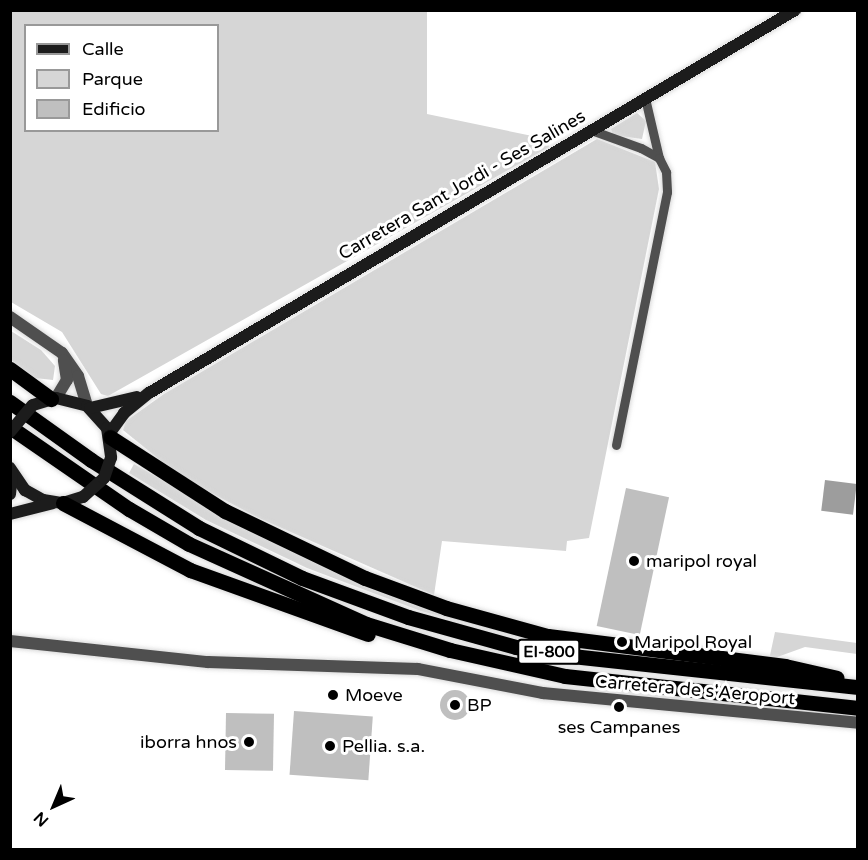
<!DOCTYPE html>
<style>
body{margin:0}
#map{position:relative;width:868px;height:860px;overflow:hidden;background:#fff;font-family:"Varela Round",sans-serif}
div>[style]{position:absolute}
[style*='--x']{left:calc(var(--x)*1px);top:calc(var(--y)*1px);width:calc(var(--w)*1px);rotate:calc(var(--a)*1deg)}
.green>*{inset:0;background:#d6d6d6}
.water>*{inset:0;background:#9d9d9d;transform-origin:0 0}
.building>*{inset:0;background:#bfbfbf;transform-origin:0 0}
.round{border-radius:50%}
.roads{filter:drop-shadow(0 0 2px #dbdbdb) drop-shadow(0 0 2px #dbdbdb)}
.minor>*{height:9px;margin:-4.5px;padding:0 4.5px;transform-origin:4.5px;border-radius:4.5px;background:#4f4f4f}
.tertiary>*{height:12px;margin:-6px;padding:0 6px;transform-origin:6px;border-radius:6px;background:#4f4f4f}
.secondary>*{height:12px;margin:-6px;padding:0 6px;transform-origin:6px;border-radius:6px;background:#1c1c1c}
.trunk>*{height:15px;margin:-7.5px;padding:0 7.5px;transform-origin:7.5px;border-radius:7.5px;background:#000}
.secondary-bridge>*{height:12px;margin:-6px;padding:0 6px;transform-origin:6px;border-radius:6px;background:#1c1c1c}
.dots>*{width:16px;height:16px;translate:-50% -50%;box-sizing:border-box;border:3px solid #fff;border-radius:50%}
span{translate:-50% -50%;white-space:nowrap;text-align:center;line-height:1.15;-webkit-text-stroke:6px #fff;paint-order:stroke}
.shield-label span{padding:2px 4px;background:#fff;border:2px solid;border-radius:4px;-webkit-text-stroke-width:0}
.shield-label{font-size:16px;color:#000;font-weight:700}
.street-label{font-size:18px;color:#000}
.poi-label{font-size:18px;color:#000}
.left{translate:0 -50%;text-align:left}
.right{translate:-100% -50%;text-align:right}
.frame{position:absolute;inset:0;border:12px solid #000;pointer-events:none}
.legend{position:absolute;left:24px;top:24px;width:195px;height:108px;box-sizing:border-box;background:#fff;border:2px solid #999;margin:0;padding:8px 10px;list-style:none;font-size:18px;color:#000}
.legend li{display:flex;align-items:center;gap:12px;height:30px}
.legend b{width:30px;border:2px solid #999}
.north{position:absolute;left:24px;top:776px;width:60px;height:60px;-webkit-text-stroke:4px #fff;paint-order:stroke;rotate:224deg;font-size:16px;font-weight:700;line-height:24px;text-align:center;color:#000}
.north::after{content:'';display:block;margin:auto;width:21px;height:27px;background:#000;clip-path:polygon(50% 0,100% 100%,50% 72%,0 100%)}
</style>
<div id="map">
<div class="green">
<div style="clip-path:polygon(evenodd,11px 10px,427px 11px,427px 114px,547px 139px,549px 147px,108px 396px,101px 394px,62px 332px,11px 302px,11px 10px,26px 26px,218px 26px,218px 130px,26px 130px,26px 26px)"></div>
<div style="clip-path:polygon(637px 113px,646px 121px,642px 139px,613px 135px,611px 129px)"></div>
<div style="clip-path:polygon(597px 139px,655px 162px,659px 189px,589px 538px,567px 541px,566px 551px,442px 541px,434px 595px,259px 518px,181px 477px,123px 430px,126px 421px,164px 394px)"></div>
<div style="clip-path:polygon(11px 331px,41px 350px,55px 366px,53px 380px,35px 378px,11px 360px)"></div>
<div style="clip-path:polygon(134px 464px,262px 537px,327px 568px,445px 615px,510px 634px,421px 611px,307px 568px,206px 520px,129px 473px)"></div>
<div style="clip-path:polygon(775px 632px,857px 643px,857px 654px,805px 647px,769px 660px)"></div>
</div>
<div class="water">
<div style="left:825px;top:480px;width:32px;height:31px;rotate:7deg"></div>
</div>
<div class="building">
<div style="left:626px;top:488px;width:44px;height:141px;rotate:12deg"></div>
<div class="round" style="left:440px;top:690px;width:30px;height:30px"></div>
<div style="left:294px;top:711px;width:79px;height:64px;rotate:4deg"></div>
<div style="left:226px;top:713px;width:48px;height:57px;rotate:1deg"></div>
</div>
<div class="roads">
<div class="minor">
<div style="--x:645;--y:98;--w:62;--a:76.9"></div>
<div style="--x:591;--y:130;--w:53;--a:19.8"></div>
<div style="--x:641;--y:148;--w:21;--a:29"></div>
<div style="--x:659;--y:158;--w:16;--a:63"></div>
<div style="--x:666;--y:172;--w:20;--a:87"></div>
<div style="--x:667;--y:192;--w:258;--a:101.4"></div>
</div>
<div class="tertiary">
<div style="--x:10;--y:317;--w:63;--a:34.7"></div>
<div style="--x:62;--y:353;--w:28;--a:55"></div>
<div style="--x:78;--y:376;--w:31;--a:73"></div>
<div style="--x:56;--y:398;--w:21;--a:-59"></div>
<div style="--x:67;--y:380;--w:20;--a:-99"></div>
<div style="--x:10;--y:641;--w:199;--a:6.1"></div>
<div style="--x:208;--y:662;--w:210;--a:1.9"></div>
<div style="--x:418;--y:669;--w:127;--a:10.9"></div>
<div style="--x:543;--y:693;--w:316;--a:5.4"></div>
</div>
<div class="secondary">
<div style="--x:33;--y:405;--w:24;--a:-17"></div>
<div style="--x:56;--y:398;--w:32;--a:14"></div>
<div style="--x:87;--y:406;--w:30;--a:48"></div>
<div style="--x:107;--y:428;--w:30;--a:82"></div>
<div style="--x:90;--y:408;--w:48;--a:-13.2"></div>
<div style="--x:109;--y:434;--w:26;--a:-54"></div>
<div style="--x:124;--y:413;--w:32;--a:-39"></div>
<div style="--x:149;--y:393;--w:751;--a:-30.66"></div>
<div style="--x:10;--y:468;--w:27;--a:56"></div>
<div style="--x:25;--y:490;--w:21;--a:29"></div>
<div style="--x:43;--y:500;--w:20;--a:9"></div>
<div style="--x:63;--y:503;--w:21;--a:-17"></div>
<div style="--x:10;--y:494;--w:20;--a:-84"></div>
<div style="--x:10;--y:514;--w:44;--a:-14.3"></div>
</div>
<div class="trunk">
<div style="--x:10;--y:369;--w:51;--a:36.2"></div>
<div style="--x:10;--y:402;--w:100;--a:35.6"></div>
<div style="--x:91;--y:460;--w:128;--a:32.2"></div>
<div style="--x:199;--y:528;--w:114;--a:25.9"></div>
<div style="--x:302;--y:578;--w:113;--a:20.2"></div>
<div style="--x:408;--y:617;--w:112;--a:15.5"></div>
<div style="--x:516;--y:647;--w:57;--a:9.1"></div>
<div style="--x:572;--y:656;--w:288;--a:6.2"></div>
<div style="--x:10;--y:427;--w:145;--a:34.6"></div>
<div style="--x:129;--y:509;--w:69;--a:30.3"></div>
<div style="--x:189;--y:544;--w:194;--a:24.3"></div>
<div style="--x:366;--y:624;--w:88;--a:17.2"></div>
<div style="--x:450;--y:650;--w:118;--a:12.7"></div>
<div style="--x:565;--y:676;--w:295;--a:6.2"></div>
<div style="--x:110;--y:437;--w:137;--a:32.8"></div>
<div style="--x:225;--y:511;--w:155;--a:25.6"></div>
<div style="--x:365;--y:578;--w:86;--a:20.3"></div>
<div style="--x:446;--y:608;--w:106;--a:15.4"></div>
<div style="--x:548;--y:636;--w:239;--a:7.2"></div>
<div style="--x:785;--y:666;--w:53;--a:13"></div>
<div style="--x:63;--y:503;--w:144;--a:27.8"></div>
<div style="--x:190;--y:570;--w:189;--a:19.8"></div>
</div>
</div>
<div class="secondary-bridge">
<div style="--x:10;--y:432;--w:35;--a:-50"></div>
<div style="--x:83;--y:497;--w:28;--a:-42"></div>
<div style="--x:104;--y:478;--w:21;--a:-71"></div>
</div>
<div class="dots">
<div style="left:634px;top:561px;background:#000"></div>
<div style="left:622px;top:642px;background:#000"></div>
<div style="left:333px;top:695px;background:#000"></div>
<div style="left:455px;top:705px;background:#000"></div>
<div style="left:619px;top:707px;background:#000"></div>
<div style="left:249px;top:742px;background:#000"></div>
<div style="left:330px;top:746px;background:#000"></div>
</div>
<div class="shield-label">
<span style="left:549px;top:652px">EI-800</span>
</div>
<div class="street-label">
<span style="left:462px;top:185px;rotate:-30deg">Carretera Sant Jordi - Ses Salines</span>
<span style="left:695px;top:690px;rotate:5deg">Carretera de s'Aeroport</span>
</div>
<div class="poi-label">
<span class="left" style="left:646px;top:561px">maripol royal</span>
<span class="left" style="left:634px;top:642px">Maripol Royal</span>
<span class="left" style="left:345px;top:695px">Moeve</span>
<span class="left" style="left:467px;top:705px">BP</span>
<span style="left:619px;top:727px">ses Campanes</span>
<span class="right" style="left:237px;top:742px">iborra hnos</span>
<span class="left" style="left:342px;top:746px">Pellia. s.a.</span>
</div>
<div class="frame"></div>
<ul class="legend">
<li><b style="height:8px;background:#1c1c1c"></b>Calle</li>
<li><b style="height:16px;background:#d6d6d6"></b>Parque</li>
<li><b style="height:16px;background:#bfbfbf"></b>Edificio</li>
</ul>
<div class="north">N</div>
</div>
